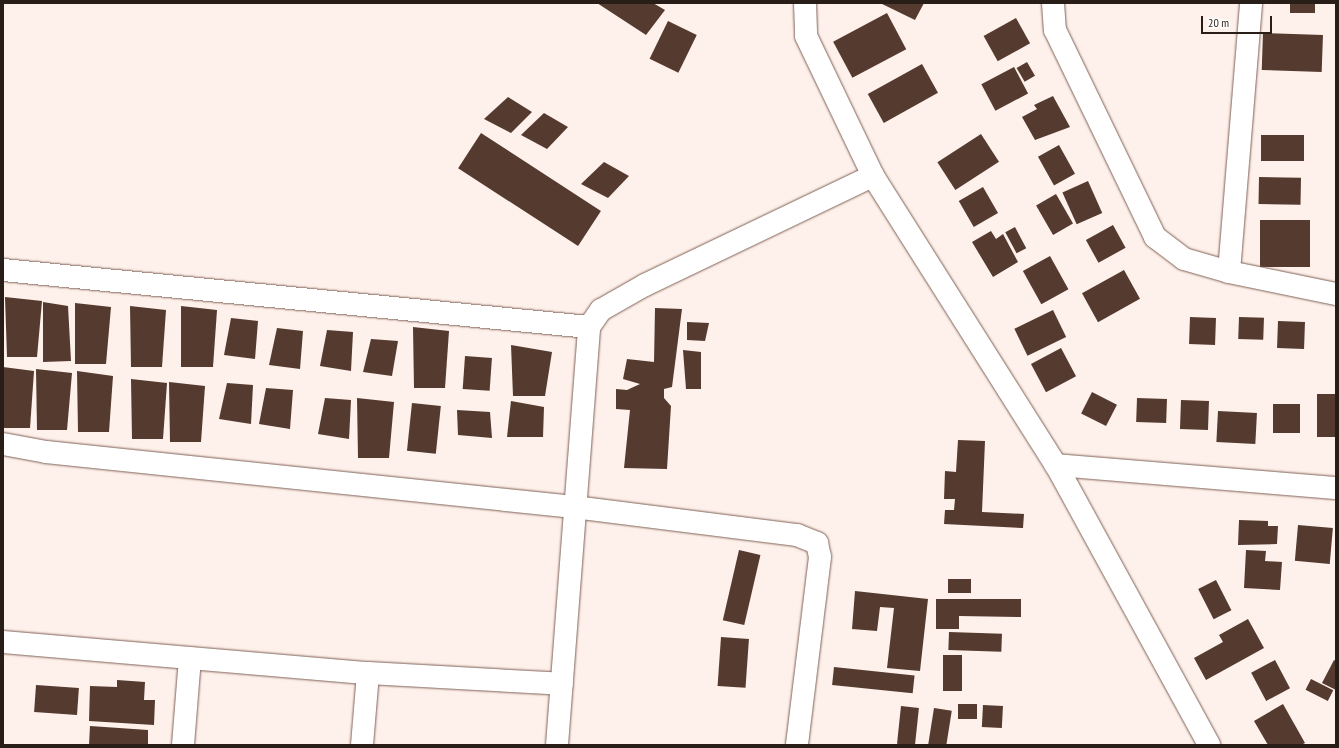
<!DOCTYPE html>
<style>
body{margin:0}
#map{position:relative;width:1339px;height:748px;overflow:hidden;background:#fef0ea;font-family:"PT Sans Narrow",sans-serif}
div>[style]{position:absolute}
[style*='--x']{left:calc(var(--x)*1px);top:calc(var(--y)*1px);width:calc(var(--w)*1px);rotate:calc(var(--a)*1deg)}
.building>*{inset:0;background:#543a2f;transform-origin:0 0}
.roads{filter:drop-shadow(0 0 1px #7e6156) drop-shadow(0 0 1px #7e6156)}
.minor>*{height:22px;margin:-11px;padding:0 11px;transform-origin:11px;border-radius:11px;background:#fff}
span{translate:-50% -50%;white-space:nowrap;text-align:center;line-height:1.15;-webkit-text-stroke:4px #fff;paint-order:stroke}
.frame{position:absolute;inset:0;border:4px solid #291d18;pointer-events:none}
.scale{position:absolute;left:1201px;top:16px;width:71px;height:18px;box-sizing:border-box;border:2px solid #291d18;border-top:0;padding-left:5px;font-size:12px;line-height:14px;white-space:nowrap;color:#291d18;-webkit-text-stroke:3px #fff;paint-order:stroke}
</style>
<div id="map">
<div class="building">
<div style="clip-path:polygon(597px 3px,653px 3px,665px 10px,646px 35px)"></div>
<div style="clip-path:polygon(880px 3px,924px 3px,915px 20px)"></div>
<div style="left:1290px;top:3px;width:25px;height:10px"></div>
<div style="left:887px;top:13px;width:41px;height:61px;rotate:62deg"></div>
<div style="left:1016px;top:18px;width:29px;height:37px;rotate:61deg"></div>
<div style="left:668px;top:21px;width:32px;height:42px;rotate:26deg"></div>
<div style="left:1263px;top:33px;width:60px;height:37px;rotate:2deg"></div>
<div style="left:1027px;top:62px;width:16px;height:12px;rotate:60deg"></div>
<div style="left:922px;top:64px;width:33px;height:62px;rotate:61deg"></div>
<div style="left:1014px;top:67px;width:30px;height:37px;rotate:62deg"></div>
<div style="clip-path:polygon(1053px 96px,1070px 127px,1035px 140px,1022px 117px,1037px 109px,1034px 105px)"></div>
<div style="clip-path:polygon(508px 97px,532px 112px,511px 133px,484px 119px)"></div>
<div style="clip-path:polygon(544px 113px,568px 127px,547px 149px,521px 135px)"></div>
<div style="left:481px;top:133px;width:143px;height:42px;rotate:33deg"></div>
<div style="left:981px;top:134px;width:33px;height:52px;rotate:57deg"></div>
<div style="left:1261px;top:135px;width:43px;height:26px"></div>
<div style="left:1059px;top:145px;width:33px;height:24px;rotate:61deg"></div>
<div style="clip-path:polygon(604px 162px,629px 176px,608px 198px,581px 184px)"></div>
<div style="left:1259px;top:177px;width:42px;height:27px;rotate:1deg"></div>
<div style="left:1088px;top:181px;width:35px;height:28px;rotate:66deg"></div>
<div style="left:983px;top:187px;width:30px;height:28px;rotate:60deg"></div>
<div style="left:1056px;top:194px;width:34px;height:23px;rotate:60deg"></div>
<div style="left:1260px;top:220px;width:50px;height:47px"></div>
<div style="left:1113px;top:225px;width:26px;height:31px;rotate:61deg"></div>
<div style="left:1015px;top:227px;width:24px;height:11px;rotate:62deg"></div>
<div style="clip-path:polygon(991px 231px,996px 239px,1003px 234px,1018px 262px,993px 277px,972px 242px)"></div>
<div style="left:1050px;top:256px;width:38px;height:31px;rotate:61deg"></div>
<div style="left:1124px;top:270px;width:33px;height:48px;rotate:61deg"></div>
<div style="clip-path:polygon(5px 297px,42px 301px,37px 357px,7px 357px)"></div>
<div style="clip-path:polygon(43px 302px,68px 306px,71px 361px,43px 362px)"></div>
<div style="clip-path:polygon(75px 303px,111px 307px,106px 364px,75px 364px)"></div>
<div style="clip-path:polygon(130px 306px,166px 310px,162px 367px,131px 367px)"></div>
<div style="clip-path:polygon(181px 306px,217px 310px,213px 367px,181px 367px)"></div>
<div style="clip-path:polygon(655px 308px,682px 309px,672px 387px,664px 389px,664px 398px,671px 406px,667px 469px,624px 468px,630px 410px,616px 409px,616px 389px,627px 390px,640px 384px,623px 379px,627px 359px,654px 362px)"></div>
<div style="left:1053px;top:310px;width:30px;height:43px;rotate:64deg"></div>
<div style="left:1190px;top:317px;width:26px;height:27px;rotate:2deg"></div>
<div style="left:1239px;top:317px;width:25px;height:22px;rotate:2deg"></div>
<div style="clip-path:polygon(231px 318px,258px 321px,255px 359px,224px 355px)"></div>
<div style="left:1278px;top:321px;width:27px;height:27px;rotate:2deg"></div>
<div style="clip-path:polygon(687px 322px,709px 323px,705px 341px,687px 340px)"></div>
<div style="clip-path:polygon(413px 327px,449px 331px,445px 388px,414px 388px)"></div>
<div style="clip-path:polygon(277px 328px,303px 331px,300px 369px,269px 365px)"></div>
<div style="clip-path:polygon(327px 330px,353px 332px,351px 371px,320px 366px)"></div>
<div style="clip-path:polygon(371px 339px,398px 341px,392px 376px,363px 372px)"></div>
<div style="clip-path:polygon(511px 345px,552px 352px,545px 396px,513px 396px)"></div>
<div style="left:1061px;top:348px;width:32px;height:34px;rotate:62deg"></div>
<div style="clip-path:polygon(683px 350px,701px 352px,701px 389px,686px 389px)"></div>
<div style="left:465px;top:356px;width:27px;height:33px;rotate:4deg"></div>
<div style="clip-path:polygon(3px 367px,34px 371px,30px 428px,3px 428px)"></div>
<div style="clip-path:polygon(36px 369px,72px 373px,67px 430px,37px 430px)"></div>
<div style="clip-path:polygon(77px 371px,113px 376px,109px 432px,78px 432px)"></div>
<div style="clip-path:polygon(131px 379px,167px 383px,163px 439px,132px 439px)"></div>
<div style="clip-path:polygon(169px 382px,205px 386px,201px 442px,170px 442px)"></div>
<div style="clip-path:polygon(227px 383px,253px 385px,251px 424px,219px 419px)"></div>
<div style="clip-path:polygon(266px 388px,293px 390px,290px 429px,259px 424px)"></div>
<div style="left:1092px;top:392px;width:28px;height:24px;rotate:27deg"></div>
<div style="left:1317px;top:394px;width:19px;height:43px"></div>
<div style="clip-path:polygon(325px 398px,351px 400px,349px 439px,318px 434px)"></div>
<div style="clip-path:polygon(357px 398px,394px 402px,389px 458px,358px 458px)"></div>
<div style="left:1137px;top:398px;width:30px;height:24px;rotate:2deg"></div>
<div style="left:1181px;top:400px;width:28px;height:29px;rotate:2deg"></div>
<div style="clip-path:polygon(511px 401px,544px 407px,543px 437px,507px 437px)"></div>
<div style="left:412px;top:403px;width:29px;height:48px;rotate:6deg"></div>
<div style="left:1273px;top:404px;width:27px;height:29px"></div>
<div style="clip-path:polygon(457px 410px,490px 412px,492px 438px,458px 435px)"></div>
<div style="left:1218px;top:411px;width:39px;height:31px;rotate:3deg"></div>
<div style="clip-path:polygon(958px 440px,985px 441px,982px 512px,1024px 514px,1023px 528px,944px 524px,945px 510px,954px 510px,955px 499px,944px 499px,945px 471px,956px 472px)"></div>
<div style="clip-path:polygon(1239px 520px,1268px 521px,1268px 526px,1278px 526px,1277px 544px,1238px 545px)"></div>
<div style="left:1298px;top:525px;width:35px;height:36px;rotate:5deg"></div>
<div style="left:739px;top:550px;width:22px;height:72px;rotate:13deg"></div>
<div style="clip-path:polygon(1246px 550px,1266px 551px,1265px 561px,1282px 562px,1280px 590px,1244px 588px)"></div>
<div style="left:948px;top:579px;width:23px;height:14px"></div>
<div style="left:1216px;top:580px;width:34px;height:20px;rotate:63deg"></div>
<div style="clip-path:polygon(855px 591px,928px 599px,920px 671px,887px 668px,894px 608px,880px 607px,877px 631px,852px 629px)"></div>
<div style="clip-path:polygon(936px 599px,1021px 599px,1021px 617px,959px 616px,959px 629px,936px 629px)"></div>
<div style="clip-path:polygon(1248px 619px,1264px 648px,1206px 680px,1194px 658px,1223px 642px,1219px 635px)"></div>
<div style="left:949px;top:632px;width:53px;height:18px;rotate:2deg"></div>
<div style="left:721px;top:637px;width:28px;height:49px;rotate:4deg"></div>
<div style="left:943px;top:655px;width:19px;height:36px"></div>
<div style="left:1275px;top:660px;width:32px;height:27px;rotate:62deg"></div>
<div style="clip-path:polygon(1334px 660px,1336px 661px,1336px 690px,1322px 683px)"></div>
<div style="left:834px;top:667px;width:81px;height:18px;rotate:6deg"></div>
<div style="left:1311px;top:679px;width:25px;height:12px;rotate:27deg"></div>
<div style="clip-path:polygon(117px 680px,145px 682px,144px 700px,155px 700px,154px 725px,89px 721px,90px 686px,117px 687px)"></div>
<div style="left:36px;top:685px;width:43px;height:27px;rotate:4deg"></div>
<div style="left:958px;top:704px;width:19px;height:15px"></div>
<div style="clip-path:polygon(1283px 704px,1305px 743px,1301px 745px,1268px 745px,1254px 721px)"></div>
<div style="left:983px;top:705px;width:20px;height:22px;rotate:3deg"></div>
<div style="left:901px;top:706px;width:18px;height:38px;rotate:6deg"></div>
<div style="left:934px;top:708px;width:18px;height:37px;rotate:9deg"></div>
<div style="clip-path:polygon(90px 726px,148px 730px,148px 745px,89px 745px)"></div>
</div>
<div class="roads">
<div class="minor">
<div style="--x:805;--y:3;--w:33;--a:88"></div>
<div style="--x:806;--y:36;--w:155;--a:64.4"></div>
<div style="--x:873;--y:176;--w:342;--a:57.7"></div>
<div style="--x:1056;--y:465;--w:281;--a:4.7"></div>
<div style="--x:1053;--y:3;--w:27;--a:86"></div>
<div style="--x:1055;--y:30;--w:230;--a:64.2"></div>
<div style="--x:1155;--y:237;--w:36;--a:37"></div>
<div style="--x:1184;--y:259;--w:47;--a:16.1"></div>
<div style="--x:1229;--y:272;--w:109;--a:11.6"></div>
<div style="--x:3;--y:270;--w:589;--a:5.56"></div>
<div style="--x:1229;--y:272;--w:270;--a:-85.3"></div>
<div style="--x:3;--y:444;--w:44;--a:10.5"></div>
<div style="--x:46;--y:452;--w:531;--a:5.95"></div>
<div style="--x:574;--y:507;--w:225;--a:7.2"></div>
<div style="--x:797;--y:535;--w:22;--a:22"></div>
<div style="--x:817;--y:543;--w:14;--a:78"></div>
<div style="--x:820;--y:557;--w:189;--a:97"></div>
<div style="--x:1056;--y:465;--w:319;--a:61.3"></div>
<div style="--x:3;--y:642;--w:366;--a:4.9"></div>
<div style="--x:368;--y:673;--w:194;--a:3.2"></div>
<div style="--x:183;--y:745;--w:87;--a:-85.4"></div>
<div style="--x:362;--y:745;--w:72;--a:-85.2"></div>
<div style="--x:557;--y:745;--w:419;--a:-85.6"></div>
<div style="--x:589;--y:327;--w:21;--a:-55"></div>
<div style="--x:601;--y:310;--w:51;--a:-29.6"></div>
<div style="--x:645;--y:285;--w:253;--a:-25.6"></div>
</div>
</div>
<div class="frame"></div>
<div class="scale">20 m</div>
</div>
